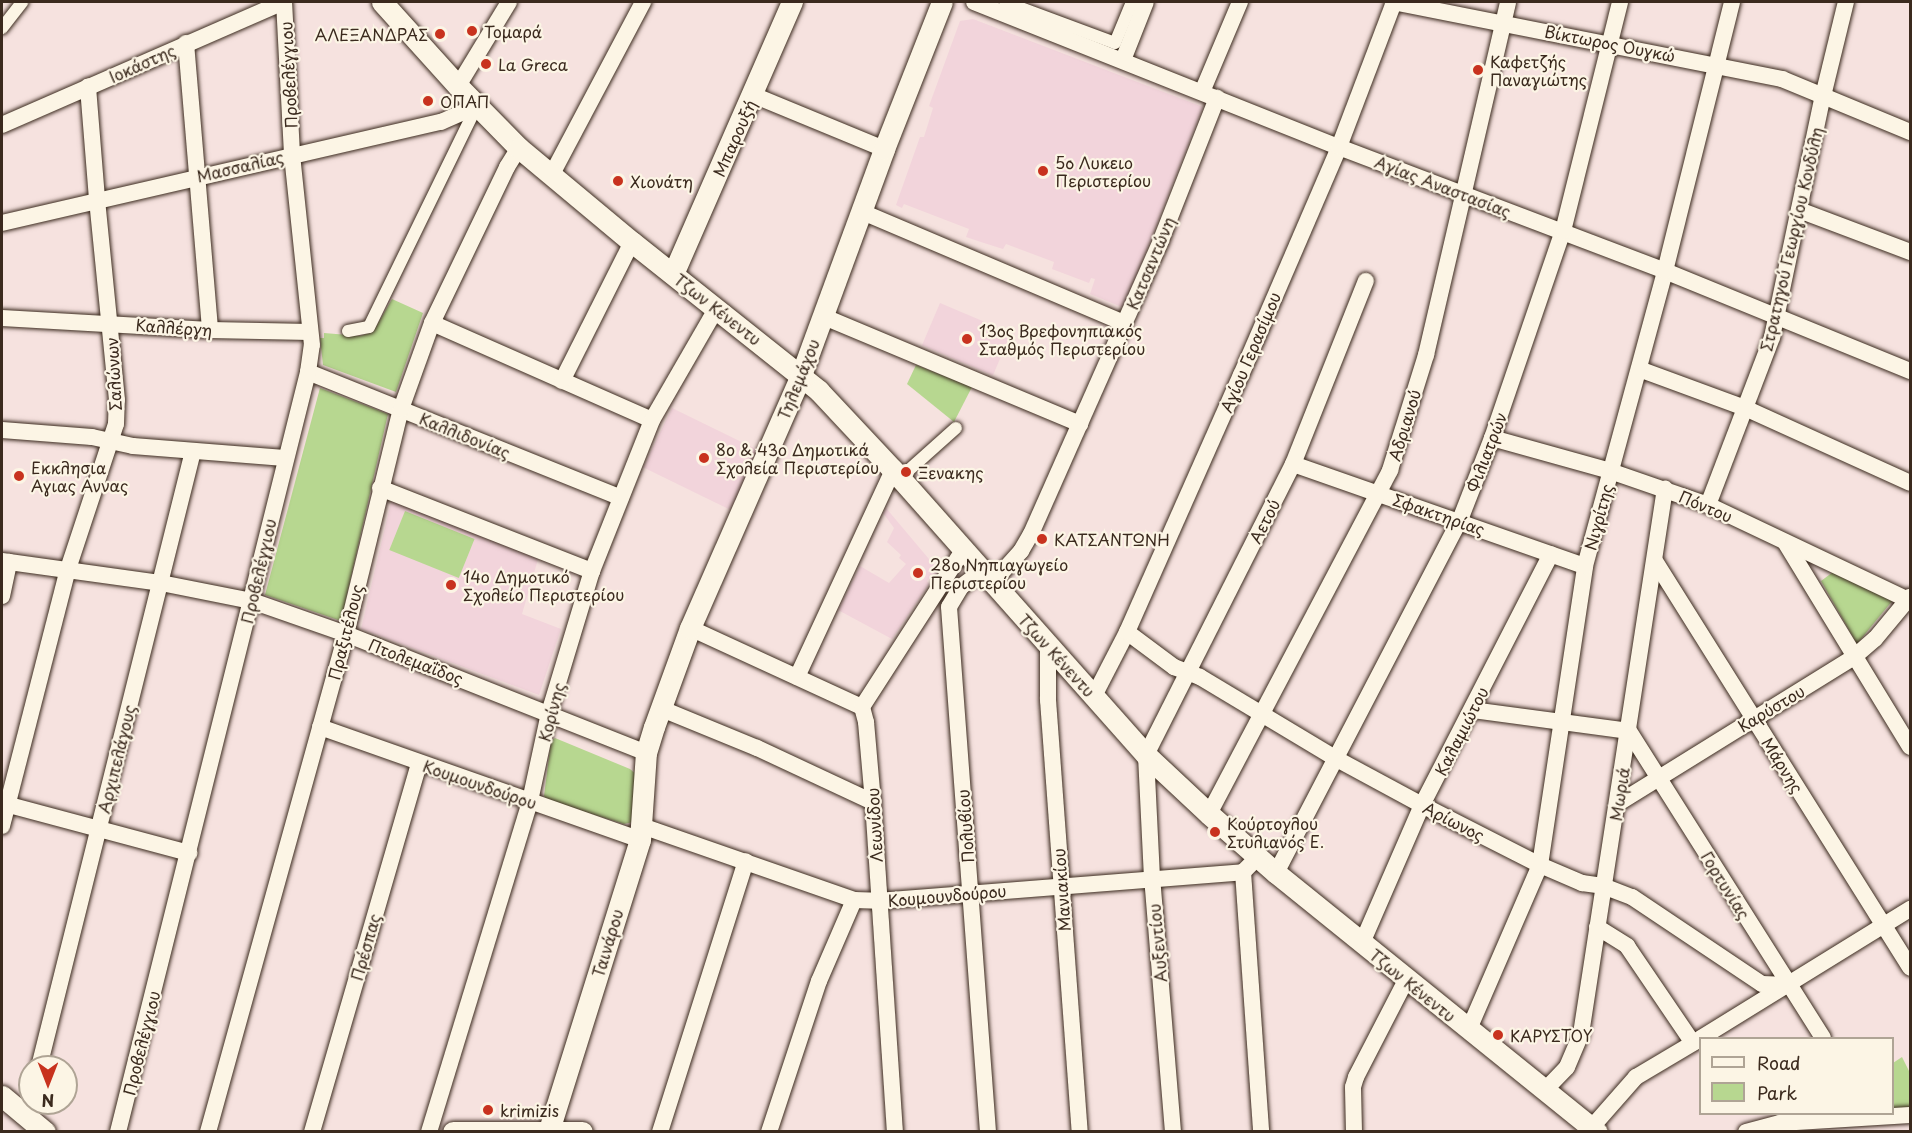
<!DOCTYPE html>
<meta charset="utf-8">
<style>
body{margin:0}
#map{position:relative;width:1912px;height:1133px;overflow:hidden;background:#f6e2df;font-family:"Playpen Sans",sans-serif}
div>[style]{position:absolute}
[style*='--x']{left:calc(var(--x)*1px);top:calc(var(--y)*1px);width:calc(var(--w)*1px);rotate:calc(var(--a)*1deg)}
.built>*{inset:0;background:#f2d4db;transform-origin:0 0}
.green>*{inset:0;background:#b7d790;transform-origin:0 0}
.roads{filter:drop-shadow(0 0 2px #3b2a1e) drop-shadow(0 0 2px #3b2a1e)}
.pedestrian>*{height:12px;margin:-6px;padding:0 6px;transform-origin:6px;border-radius:6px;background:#fcf5e5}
.minor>*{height:16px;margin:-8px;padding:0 8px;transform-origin:8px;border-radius:8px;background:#fcf5e5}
.tertiary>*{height:21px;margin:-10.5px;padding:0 10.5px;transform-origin:10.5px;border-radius:10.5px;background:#fcf5e5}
.dots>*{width:16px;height:16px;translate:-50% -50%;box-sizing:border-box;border:3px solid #fcf5e5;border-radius:50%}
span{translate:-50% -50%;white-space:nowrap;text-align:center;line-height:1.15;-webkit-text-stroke:4.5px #fcf5e5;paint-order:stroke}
.poi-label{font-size:16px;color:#3b2a1e}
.left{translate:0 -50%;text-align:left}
.right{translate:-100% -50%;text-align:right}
.street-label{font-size:16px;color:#3b2a1e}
.frame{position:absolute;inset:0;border:3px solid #3b2a1e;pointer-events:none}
.legend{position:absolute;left:1699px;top:1037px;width:195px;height:78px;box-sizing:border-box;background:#fcf5e5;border:2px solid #afa495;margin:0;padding:8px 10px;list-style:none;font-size:18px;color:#3b2a1e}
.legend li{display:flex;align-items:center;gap:12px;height:30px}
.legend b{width:30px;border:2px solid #afa495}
.north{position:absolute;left:18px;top:1055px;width:60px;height:60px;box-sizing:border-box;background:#fcf5e5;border:2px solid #afa495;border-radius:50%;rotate:180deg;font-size:16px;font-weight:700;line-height:24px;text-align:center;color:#3b2a1e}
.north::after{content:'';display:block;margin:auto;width:21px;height:27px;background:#c8321e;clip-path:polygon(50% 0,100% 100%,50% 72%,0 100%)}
</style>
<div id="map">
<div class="built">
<div style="clip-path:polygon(973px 19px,1203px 107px,1124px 308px,1090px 294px,1095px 279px,1091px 278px,1089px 283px,1052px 269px,1054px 262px,1006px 244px,1003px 249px,981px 242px,966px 237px,969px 229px,904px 204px,902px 208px,896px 205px,920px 137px,924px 137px,933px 108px,929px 106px,960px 21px)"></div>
<div style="left:940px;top:303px;width:77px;height:46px;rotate:23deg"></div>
<div style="left:672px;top:408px;width:99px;height:66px;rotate:26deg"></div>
<div style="clip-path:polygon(392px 498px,539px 556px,522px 614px,561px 629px,539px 695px,361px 629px)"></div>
<div style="clip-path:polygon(886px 508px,939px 571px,935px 577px,932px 575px,927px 581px,929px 584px,892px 639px,838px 610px,860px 566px,889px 583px,906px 564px,899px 558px,901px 555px,887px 542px,894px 528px,883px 513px)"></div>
</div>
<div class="green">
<div style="clip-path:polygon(392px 299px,423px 313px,396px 392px,323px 365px,320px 338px,324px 338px,324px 333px,360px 336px,373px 332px)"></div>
<div style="clip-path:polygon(916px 365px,972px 387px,954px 422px,907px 384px)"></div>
<div style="clip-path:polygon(320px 388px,388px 414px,341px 621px,265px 595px)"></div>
<div style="left:405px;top:511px;width:75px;height:42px;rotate:22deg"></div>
<div style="clip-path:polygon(1833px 572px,1893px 600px,1857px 644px,1821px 581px)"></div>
<div style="clip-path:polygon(555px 738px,630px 769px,637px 775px,633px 822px,624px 824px,547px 800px,544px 796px,551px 741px)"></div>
<div style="clip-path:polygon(1902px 1057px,1910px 1073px,1910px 1108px,1893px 1111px,1893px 1063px)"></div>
</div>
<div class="roads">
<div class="pedestrian">
<div style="--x:1005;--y:2;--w:117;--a:20.4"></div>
<div style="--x:1115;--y:43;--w:44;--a:-67.5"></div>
<div style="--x:2;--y:28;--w:33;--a:-52"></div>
<div style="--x:348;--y:331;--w:21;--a:-11"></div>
<div style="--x:369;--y:327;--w:246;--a:-64"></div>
<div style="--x:900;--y:478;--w:75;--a:-41.8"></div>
</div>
<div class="minor">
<div style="--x:974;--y:2;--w:393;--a:21.7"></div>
<div style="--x:1339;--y:147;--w:349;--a:20.8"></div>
<div style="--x:1665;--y:271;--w:265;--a:22.2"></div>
<div style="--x:1393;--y:2;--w:397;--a:11.2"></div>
<div style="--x:1782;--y:79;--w:139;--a:22.5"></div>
<div style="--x:186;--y:43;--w:288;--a:85.2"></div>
<div style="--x:1123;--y:60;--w:62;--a:-68.4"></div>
<div style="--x:458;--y:86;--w:98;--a:-58.7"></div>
<div style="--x:1202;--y:92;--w:98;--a:-67.1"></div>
<div style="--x:753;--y:95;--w:142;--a:22.4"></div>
<div style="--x:2;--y:125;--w:307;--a:-23.6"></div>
<div style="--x:551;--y:176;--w:197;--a:-62.1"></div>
<div style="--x:1799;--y:210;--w:119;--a:20.7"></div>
<div style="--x:860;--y:211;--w:287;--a:23"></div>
<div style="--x:2;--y:223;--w:450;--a:-13"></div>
<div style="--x:441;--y:122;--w:39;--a:-24"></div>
<div style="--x:822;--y:316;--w:280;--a:22.7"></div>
<div style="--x:2;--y:318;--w:208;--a:3.3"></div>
<div style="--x:210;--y:330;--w:100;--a:1.1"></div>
<div style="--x:432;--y:323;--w:240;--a:23.8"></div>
<div style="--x:1639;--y:369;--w:113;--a:20.2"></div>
<div style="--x:1745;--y:408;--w:181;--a:24.4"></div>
<div style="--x:308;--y:372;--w:337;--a:21.9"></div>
<div style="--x:562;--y:381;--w:156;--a:-63.3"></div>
<div style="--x:2;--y:430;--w:90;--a:4.4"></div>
<div style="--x:92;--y:437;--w:42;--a:12.4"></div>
<div style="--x:133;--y:446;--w:152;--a:4.5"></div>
<div style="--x:1492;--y:438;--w:123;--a:15.6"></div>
<div style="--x:1610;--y:471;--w:104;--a:19.1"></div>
<div style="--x:1708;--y:505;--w:224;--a:25.4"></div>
<div style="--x:1293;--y:464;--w:309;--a:19.3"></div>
<div style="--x:380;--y:488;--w:228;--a:21.4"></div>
<div style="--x:1708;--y:505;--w:180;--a:-69.1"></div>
<div style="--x:1772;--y:337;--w:246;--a:-78.1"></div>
<div style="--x:1823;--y:96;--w:97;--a:-76.3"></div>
<div style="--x:1785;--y:542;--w:240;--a:58.6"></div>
<div style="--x:2;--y:561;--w:161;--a:7.9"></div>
<div style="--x:161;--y:583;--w:93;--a:11.2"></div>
<div style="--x:252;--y:601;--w:100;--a:19.3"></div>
<div style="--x:346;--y:634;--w:323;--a:21.6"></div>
<div style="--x:1655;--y:561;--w:480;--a:57.9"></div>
<div style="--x:982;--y:571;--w:26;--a:143"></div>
<div style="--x:961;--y:587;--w:23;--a:121"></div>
<div style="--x:949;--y:607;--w:526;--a:85.75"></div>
<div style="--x:993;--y:582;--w:42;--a:-47.9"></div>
<div style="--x:1021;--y:551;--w:20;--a:-60"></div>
<div style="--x:1031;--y:534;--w:321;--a:-66.1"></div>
<div style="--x:1161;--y:240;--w:153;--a:-68.5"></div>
<div style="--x:2;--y:596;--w:35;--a:-78"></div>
<div style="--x:690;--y:628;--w:189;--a:24.7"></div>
<div style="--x:1127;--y:632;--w:59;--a:36.7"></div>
<div style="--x:1174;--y:667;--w:28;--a:21"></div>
<div style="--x:1200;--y:677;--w:157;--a:31"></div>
<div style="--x:1335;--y:758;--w:99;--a:28.4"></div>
<div style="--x:1422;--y:805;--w:132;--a:27"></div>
<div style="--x:1540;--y:865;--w:46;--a:23.2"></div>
<div style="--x:1582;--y:883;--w:21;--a:8"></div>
<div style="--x:1603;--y:886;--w:31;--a:21"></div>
<div style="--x:1632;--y:897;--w:156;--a:33.8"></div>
<div style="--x:1762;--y:984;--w:27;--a:2"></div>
<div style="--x:1048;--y:647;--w:53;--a:90"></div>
<div style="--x:1048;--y:700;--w:433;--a:85.8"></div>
<div style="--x:797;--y:677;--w:228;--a:-65.1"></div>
<div style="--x:1094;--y:696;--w:72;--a:-62.7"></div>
<div style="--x:1127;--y:632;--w:281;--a:-66.1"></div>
<div style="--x:1241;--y:375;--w:248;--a:-66.7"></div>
<div style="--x:1339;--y:147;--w:155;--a:-69.2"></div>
<div style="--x:862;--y:707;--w:16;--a:75"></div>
<div style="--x:866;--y:722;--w:80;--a:85"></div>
<div style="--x:873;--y:802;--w:331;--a:86.2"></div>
<div style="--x:862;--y:707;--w:188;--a:-57.2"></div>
<div style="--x:662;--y:709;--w:103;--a:22.3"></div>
<div style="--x:757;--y:748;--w:128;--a:25"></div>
<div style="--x:1472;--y:710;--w:158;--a:7.6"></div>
<div style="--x:1629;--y:731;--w:363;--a:57.7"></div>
<div style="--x:320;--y:727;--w:339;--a:19.4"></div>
<div style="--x:2;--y:803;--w:194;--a:15"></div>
<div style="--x:1617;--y:804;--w:279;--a:-31.8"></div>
<div style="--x:1854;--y:657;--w:28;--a:-41"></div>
<div style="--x:1875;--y:639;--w:55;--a:-50.2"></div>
<div style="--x:1209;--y:814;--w:389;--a:-62.2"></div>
<div style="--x:1390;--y:470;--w:121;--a:-72.6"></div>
<div style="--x:1426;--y:355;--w:362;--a:-76.9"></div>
<div style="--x:2;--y:826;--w:265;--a:-75.6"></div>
<div style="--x:68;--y:569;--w:153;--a:-71.7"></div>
<div style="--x:116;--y:424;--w:24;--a:-88"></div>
<div style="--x:117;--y:400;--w:202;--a:-95.7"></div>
<div style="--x:97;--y:199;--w:113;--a:-94.6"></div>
<div style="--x:642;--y:826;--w:225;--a:19.2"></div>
<div style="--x:854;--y:900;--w:24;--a:2"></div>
<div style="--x:878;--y:901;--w:366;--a:-4.5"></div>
<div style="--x:1243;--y:872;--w:20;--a:-45"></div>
<div style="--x:1243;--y:872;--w:261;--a:86"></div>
<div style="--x:1276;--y:873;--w:398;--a:-62.5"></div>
<div style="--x:1460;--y:520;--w:88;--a:-68.7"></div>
<div style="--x:1492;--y:438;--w:219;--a:-71.1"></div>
<div style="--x:1563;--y:231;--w:236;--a:-76"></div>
<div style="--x:1597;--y:927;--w:36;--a:32"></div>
<div style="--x:1627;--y:946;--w:117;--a:55.8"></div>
<div style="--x:1362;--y:943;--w:150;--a:-66.5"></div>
<div style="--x:1422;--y:805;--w:282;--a:-62.8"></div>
<div style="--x:1469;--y:1029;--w:179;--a:-66.6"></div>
<div style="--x:1540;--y:865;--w:302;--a:-81.4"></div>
<div style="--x:1585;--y:566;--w:306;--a:-74.8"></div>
<div style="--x:1665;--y:271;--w:277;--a:-76"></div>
<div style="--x:1701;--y:1038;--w:246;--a:-31.7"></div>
<div style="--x:39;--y:1067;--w:635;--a:-75.96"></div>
<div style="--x:1546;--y:1089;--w:30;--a:-46"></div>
<div style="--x:1567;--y:1067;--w:36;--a:-67"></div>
<div style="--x:1581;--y:1034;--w:552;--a:-81.25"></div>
<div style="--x:1592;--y:1127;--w:67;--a:-48.7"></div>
<div style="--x:1636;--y:1077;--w:74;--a:-30.7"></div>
<div style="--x:118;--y:1132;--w:783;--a:-75.96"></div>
<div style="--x:308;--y:372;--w:27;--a:-82"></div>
<div style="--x:312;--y:345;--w:192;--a:-96"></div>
<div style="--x:292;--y:154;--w:152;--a:-93"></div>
<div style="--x:208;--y:1132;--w:517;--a:-74.51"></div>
<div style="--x:346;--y:634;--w:232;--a:-76.3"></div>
<div style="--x:401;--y:409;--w:91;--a:-70.2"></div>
<div style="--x:432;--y:323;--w:173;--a:-64.3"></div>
<div style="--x:507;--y:167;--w:22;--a:-58"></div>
<div style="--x:312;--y:1132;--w:384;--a:-73.8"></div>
<div style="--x:429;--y:1132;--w:346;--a:-73"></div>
<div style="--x:530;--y:801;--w:90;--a:-77.8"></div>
<div style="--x:549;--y:713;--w:148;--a:-73.2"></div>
<div style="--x:592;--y:571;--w:162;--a:-68.3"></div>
<div style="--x:652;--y:420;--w:128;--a:-60"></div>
<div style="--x:660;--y:1132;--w:284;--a:-72.4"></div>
<div style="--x:769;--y:1132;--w:159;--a:-71.7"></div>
<div style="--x:819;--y:981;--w:88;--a:-66.6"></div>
<div style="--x:1173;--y:1132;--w:255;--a:-94.7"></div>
<div style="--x:1152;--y:878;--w:123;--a:-92.8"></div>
<div style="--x:1146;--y:755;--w:326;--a:-63.2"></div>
<div style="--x:1293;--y:464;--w:197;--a:-68.3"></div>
<div style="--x:1354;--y:1132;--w:45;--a:-91.3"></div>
<div style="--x:1353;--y:1087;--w:10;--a:-73"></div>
<div style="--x:1356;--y:1077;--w:109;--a:-62.7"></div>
<div style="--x:1746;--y:1132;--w:35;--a:-15"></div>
<div style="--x:1780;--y:1123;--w:130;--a:-3.5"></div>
</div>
<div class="tertiary">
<div style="--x:382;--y:2;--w:113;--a:47.9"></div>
<div style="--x:458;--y:86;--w:87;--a:45.5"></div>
<div style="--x:519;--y:148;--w:147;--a:39.8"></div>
<div style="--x:632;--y:242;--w:239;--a:38.5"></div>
<div style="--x:819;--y:391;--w:108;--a:46.9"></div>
<div style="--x:893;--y:470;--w:381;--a:48.4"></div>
<div style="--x:1146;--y:755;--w:86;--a:43.1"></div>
<div style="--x:1209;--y:814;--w:89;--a:41.4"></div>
<div style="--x:1276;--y:873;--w:412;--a:38.9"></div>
<div style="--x:673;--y:274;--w:297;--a:-66.4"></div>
<div style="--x:2;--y:1096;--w:56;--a:39.9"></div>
<div style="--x:549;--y:1130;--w:304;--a:-72.6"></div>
<div style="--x:640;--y:840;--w:87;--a:-86.1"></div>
<div style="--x:646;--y:753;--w:27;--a:-73"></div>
<div style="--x:654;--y:727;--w:105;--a:-70"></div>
<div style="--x:690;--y:628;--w:276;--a:-66.3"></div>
<div style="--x:801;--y:375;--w:241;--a:-69.8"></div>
<div style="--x:884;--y:149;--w:158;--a:-68.5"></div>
<div style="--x:453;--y:1132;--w:129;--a:0"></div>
</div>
</div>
<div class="dots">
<div style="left:472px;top:31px;background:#c8321e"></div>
<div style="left:440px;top:34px;background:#c8321e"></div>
<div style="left:486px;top:64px;background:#c8321e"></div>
<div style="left:1478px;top:70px;background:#c8321e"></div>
<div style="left:428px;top:101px;background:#c8321e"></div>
<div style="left:1043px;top:171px;background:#c8321e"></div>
<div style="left:618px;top:181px;background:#c8321e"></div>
<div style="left:967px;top:339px;background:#c8321e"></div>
<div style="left:704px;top:458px;background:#c8321e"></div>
<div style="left:906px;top:472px;background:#c8321e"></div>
<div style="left:19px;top:476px;background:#c8321e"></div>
<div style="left:1042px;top:539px;background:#c8321e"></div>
<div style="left:918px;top:573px;background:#c8321e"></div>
<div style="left:451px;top:585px;background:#c8321e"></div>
<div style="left:1215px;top:832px;background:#c8321e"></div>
<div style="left:1498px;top:1035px;background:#c8321e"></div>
<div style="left:488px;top:1110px;background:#c8321e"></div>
</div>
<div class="poi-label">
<span class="left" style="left:484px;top:31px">Τομαρά</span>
<span class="right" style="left:428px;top:34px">ΑΛΕΞΑΝΔΡΑΣ</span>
<span class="left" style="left:1490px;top:70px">Καφετζής<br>Παναγιώτης</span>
<span class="left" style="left:498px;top:64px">La Greca</span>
<span class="left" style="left:440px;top:101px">ΟΠΑΠ</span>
<span class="left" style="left:1055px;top:171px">5ο Λυκειο<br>Περιστερίου</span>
<span class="left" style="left:630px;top:181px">Χιονάτη</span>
<span class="left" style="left:979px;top:339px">13ος Βρεφονηπιακός<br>Σταθμός Περιστερίου</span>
<span class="left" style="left:716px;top:458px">8ο &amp; 43ο Δημοτικά<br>Σχολεία Περιστερίου</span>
<span class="left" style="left:31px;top:476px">Εκκλησια<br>Αγιας Αννας</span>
<span class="left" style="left:918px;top:472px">Ξενακης</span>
<span class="left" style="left:1054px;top:539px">ΚΑΤΣΑΝΤΏΝΗ</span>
<span class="left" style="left:930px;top:573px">28ο Νηπιαγωγείο<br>Περιστερίου</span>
<span class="left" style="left:463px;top:585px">14ο Δημοτικό<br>Σχολείο Περιστερίου</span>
<span class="left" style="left:1227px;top:832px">Κούρτογλου<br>Στυλιανός Ε.</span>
<span class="left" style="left:1510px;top:1035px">ΚΑΡΥΣΤΟΥ</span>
<span class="left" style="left:500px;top:1110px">krimizis</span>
</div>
<div class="street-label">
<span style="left:1610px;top:43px;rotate:11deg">Βίκτωρος Ουγκώ</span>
<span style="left:142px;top:63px;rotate:-24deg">Ιοκάστης</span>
<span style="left:288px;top:75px;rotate:-93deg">Προβελέγγιου</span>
<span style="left:734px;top:138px;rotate:-66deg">Μπαρουξή</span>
<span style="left:240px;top:166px;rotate:-13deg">Μασσαλίας</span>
<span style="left:1443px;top:186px;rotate:21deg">Αγίας Αναστασίας</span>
<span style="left:1791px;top:239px;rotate:-77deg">Στρατηγού Γεωργίου Κονδύλη</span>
<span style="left:1150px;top:263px;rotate:-67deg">Κατσαντώνη</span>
<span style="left:718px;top:309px;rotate:38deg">Τζων Κένεντυ</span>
<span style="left:174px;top:327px;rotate:4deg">Καλλέργη</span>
<span style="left:1250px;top:352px;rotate:-67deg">Αγίου Γερασίμου</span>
<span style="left:113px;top:374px;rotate:-93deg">Σαλώνων</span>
<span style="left:798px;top:379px;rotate:-68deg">Τηλεμάχου</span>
<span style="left:1404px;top:425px;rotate:-73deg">Αδριανού</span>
<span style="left:465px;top:435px;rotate:22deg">Καλλιδονίας</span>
<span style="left:1486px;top:452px;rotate:-69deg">Φιλιατρών</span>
<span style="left:1706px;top:506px;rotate:23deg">Πόντου</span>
<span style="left:1439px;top:514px;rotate:19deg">Σφακτηρίας</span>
<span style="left:1598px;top:517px;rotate:-75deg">Νιγρίτης</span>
<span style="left:1264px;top:521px;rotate:-63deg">Αετού</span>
<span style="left:258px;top:571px;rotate:-77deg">Προβελέγγιου</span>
<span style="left:345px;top:632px;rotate:-76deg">Πραξιτέλους</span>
<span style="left:1057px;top:655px;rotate:48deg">Τζων Κένεντυ</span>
<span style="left:416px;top:661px;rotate:21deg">Πτολεμαΐδος</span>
<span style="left:1771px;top:708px;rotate:-31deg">Καρύστου</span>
<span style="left:551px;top:712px;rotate:-75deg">Κορίνης</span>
<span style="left:1461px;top:731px;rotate:-63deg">Καλαμιώτου</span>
<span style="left:116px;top:759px;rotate:-76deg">Αρχιπελάγους</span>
<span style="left:1783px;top:765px;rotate:58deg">Μάρνης</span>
<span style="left:480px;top:784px;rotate:19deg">Κουμουνδούρου</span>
<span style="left:1619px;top:794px;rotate:-81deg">Μωριά</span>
<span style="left:1454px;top:821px;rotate:27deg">Αρίωνος</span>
<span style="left:874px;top:825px;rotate:-93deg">Λεωνίδου</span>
<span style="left:965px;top:826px;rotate:-94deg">Πολυβίου</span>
<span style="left:1726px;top:885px;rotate:58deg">Γορτυνίας</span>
<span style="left:1061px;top:890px;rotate:-94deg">Μανιακίου</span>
<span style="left:947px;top:895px;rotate:-5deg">Κουμουνδούρου</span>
<span style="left:607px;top:943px;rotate:-73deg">Ταινάρου</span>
<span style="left:1157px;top:943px;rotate:-95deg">Αυξεντίου</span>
<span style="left:365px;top:947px;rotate:-74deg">Πρέσπας</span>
<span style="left:1413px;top:985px;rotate:39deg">Τζων Κένεντυ</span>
<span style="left:141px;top:1043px;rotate:-76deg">Προβελέγγιου</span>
</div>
<div class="frame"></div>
<ul class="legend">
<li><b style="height:8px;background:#fcf5e5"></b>Road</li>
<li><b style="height:16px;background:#b7d790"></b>Park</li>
</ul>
<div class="north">N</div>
</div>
